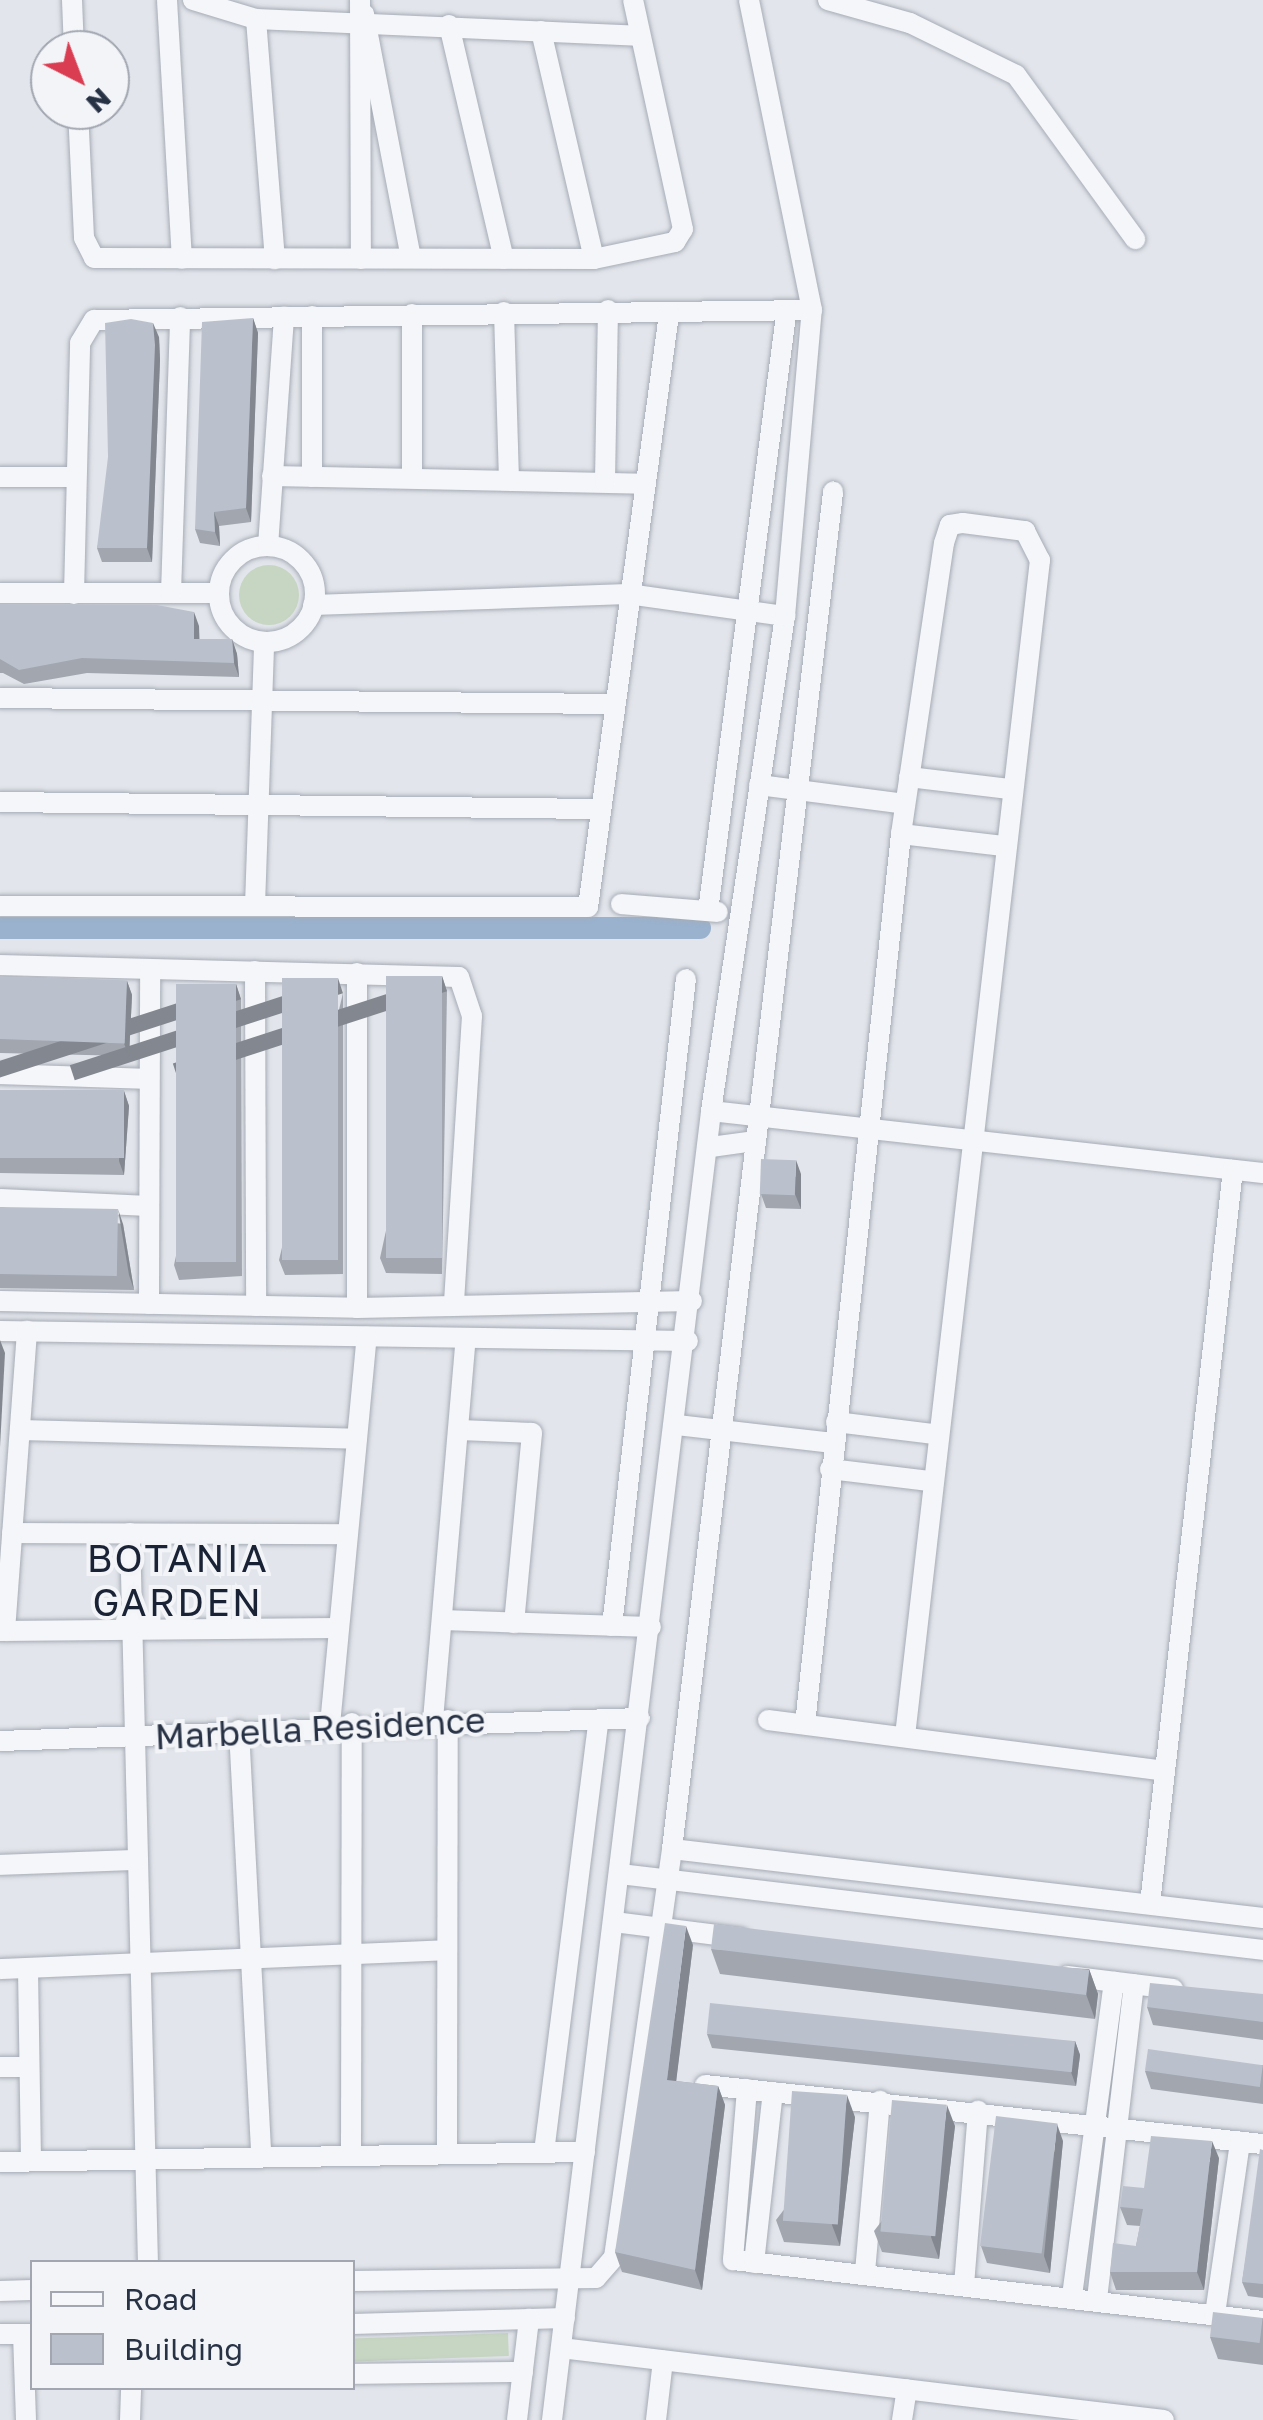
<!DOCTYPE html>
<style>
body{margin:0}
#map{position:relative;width:1263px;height:2420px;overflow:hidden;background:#e2e5eb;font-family:"Golos Text",sans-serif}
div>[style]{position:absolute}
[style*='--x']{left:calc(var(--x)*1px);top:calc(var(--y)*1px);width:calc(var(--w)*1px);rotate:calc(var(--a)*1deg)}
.green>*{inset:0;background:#c7d6c2;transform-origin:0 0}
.round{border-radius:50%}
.canal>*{height:22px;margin:-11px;padding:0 11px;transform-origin:11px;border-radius:11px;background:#9ab2ce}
.roads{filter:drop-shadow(0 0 2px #a6acb6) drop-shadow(0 0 2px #a6acb6)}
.minor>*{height:20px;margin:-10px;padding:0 10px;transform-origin:10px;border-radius:10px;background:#f5f6f9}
.minor>.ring{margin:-10px;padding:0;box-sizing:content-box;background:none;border:20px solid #f5f6f9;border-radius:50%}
.wall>*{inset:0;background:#a1a6af}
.shaded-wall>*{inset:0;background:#83878f;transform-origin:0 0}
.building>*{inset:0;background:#bbc1cc;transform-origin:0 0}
span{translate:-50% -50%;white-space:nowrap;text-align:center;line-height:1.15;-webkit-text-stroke:8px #f2f4f8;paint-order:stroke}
.street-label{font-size:35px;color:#283245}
.neighbourhood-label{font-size:38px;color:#1a2336;letter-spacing:2.5px}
.legend{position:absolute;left:30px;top:2260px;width:325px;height:130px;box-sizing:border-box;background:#f2f4f8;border:2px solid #a1a6b0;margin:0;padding:12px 18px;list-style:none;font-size:30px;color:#283245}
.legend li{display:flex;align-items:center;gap:20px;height:50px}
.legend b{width:50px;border:2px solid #a1a6b0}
.north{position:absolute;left:30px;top:30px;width:100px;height:100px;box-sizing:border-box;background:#f2f4f8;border:2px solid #a1a6b0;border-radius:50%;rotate:138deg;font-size:28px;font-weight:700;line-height:40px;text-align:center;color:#283245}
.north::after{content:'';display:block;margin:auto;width:35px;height:45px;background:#da3d52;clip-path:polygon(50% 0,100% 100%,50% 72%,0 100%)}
</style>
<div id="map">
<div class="green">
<div class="round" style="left:239px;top:565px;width:60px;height:60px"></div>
<div style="left:508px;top:2333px;width:23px;height:155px;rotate:88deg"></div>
</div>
<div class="canal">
<div style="--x:0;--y:928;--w:700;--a:0"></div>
</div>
<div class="roads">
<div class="minor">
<div style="--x:72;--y:0;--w:50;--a:87.7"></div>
<div style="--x:167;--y:0;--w:259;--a:86.7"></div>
<div style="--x:193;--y:0;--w:66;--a:16.8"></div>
<div style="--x:256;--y:19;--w:382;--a:2.5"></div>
<div style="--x:360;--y:0;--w:259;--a:89.8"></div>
<div style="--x:828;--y:0;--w:85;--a:15.7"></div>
<div style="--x:910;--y:23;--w:118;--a:26.1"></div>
<div style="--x:1016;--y:75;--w:203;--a:54"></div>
<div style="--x:364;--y:14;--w:248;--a:79.1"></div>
<div style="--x:256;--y:19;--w:241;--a:85.5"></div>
<div style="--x:449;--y:25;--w:240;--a:76.8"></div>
<div style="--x:541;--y:31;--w:234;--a:76.9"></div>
<div style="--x:78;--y:110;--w:128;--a:87.3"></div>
<div style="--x:84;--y:238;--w:22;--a:63"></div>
<div style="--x:94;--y:258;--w:500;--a:0.11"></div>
<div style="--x:594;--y:259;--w:83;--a:-11.9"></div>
<div style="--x:675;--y:242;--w:15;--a:-58"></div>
<div style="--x:683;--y:229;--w:234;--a:-102.3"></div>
<div style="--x:504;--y:312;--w:168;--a:88.3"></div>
<div style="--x:412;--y:314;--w:164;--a:90"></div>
<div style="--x:272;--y:476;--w:372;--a:1.2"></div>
<div style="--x:0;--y:477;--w:75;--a:0"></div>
<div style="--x:312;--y:477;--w:161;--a:-90"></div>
<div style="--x:605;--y:481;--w:171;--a:-89"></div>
<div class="ring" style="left:219px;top:546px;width:76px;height:76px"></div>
<div style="--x:268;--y:546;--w:230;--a:-86"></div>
<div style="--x:0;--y:593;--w:218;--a:0"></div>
<div style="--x:171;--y:593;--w:276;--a:-88.1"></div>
<div style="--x:74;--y:594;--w:251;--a:-88.6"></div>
<div style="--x:80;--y:343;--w:27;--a:-59"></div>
<div style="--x:94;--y:320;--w:718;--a:-0.8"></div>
<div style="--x:313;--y:605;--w:315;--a:-2"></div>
<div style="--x:628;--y:594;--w:159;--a:8"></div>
<div style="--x:0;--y:698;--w:613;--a:0.56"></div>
<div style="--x:909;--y:777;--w:101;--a:6.8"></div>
<div style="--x:759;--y:785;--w:147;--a:7.4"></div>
<div style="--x:0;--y:802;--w:601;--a:0.67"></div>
<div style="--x:901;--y:834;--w:103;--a:6.7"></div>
<div style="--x:621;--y:904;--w:97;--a:4.7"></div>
<div style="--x:255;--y:905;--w:263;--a:-88"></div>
<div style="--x:0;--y:906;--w:588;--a:0.1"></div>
<div style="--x:588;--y:907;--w:599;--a:-82.22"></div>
<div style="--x:708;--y:911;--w:601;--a:-82.54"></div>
<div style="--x:0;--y:965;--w:459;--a:1.5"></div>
<div style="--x:459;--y:977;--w:41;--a:71.6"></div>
<div style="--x:472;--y:1016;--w:289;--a:93.6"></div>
<div style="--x:255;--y:971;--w:335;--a:89.8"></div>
<div style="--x:357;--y:973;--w:335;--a:90"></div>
<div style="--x:0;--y:1074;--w:149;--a:1.9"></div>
<div style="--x:711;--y:1111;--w:555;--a:6.41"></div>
<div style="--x:711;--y:1147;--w:43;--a:-7.9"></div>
<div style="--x:0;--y:1199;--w:149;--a:2.7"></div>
<div style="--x:0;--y:1301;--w:357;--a:1.1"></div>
<div style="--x:357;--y:1308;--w:335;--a:-1.2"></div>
<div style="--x:149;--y:1304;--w:335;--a:-89.8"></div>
<div style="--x:0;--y:1331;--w:688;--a:0.83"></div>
<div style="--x:836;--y:1422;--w:99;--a:7"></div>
<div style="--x:677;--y:1425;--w:157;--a:6.6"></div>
<div style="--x:20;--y:1430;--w:337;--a:1.5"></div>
<div style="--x:460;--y:1430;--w:72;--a:2.4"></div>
<div style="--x:532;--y:1433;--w:191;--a:95.4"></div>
<div style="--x:830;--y:1469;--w:100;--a:6.9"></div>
<div style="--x:12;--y:1533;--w:335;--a:0.2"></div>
<div style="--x:130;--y:1533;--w:729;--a:88.59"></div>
<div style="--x:442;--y:1620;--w:209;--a:1.9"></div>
<div style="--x:612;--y:1626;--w:651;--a:-83.48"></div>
<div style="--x:0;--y:1631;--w:337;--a:-0.5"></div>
<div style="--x:5;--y:1631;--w:301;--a:-85.8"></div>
<div style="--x:433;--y:1720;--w:383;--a:-85.1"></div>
<div style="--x:768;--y:1720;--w:400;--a:7.3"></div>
<div style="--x:805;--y:1724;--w:895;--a:-83.84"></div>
<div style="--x:901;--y:834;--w:294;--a:-81.6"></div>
<div style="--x:944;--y:543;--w:19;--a:-72"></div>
<div style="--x:950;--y:525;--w:13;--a:-9"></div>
<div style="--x:963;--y:523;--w:63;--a:7.4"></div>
<div style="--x:1025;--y:531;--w:33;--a:63"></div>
<div style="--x:1040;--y:560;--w:1184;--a:96.55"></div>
<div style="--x:330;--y:1725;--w:390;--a:-84.6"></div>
<div style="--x:239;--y:1730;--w:427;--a:87"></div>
<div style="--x:0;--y:1741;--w:640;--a:-2.06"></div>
<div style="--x:672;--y:1849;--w:595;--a:6.66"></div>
<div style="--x:0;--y:1865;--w:137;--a:-2.1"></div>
<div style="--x:620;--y:1874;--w:647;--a:6.74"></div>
<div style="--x:1150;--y:1904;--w:739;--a:-83.55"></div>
<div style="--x:614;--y:1922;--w:128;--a:7.2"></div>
<div style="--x:0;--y:1969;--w:447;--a:-2.4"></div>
<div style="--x:28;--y:1969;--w:192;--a:89.1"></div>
<div style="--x:1067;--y:1976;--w:107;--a:7"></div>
<div style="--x:0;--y:2067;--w:29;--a:0"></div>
<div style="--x:705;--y:2085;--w:561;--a:6.04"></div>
<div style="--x:747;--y:2089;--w:172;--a:94.7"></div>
<div style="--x:733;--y:2260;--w:533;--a:6.57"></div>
<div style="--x:544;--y:2152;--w:436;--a:-82.8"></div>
<div style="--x:447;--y:2153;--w:433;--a:-89.9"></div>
<div style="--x:351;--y:2154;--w:431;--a:-89.9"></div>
<div style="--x:0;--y:2162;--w:585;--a:-0.98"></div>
<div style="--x:754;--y:2263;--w:172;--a:-83.7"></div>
<div style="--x:865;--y:2272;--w:172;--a:-85"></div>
<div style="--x:352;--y:2281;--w:244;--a:-0.7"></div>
<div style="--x:596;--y:2278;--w:28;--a:-49"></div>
<div style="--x:614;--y:2257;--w:412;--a:-81.9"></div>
<div style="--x:672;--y:1849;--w:1367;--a:-83.23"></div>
<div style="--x:964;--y:2285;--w:175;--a:-85.4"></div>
<div style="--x:0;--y:2291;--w:32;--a:-2"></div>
<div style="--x:1072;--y:2296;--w:317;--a:-82.4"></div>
<div style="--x:1097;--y:2299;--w:317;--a:-83.3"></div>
<div style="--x:1215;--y:2314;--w:174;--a:-81.7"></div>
<div style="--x:352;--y:2324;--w:213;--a:-1.6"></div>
<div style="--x:0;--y:2334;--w:32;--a:0"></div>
<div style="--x:23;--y:2334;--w:86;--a:88"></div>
<div style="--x:561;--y:2348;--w:607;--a:6.81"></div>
<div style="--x:352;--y:2374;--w:171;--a:-0.7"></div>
<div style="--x:130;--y:2420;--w:32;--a:-88"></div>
<div style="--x:517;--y:2420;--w:102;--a:-83.2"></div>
<div style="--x:552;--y:2420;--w:1319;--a:-83.07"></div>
<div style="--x:711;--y:1111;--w:501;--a:-81.5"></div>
<div style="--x:785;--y:616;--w:307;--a:-85"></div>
<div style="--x:812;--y:310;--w:316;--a:-101.5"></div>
<div style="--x:656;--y:2420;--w:60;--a:-83.3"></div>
<div style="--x:902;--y:2420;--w:31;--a:-81"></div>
</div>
</div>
<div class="wall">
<div style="clip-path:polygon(253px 318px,258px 333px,251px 522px,219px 526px,220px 546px,200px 543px,195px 529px)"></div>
<div style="clip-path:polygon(159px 337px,160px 360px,152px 562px,102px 562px,97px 548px)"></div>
<div style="clip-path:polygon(0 604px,199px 626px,199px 639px,232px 639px,237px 654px,239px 677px,87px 673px,24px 684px,3px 673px,0 673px)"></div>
<div style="clip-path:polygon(0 976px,127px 981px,132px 995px,129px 1056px,0 1053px)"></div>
<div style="clip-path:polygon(442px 976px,447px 991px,442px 1274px,386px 1273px,380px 1258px)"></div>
<div style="clip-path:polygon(236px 984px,241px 999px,242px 1276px,179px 1280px,174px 1265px)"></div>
<div style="clip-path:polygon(343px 993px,343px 1274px,285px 1275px,279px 1260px)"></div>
<div style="clip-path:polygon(0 1090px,124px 1091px,129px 1106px,124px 1175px,0 1173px)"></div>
<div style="clip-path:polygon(801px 1174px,801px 1209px,766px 1208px,761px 1194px)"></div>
<div style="clip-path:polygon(0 1207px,123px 1224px,134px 1290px,0 1288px)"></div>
<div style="clip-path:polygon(693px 1945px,676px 2081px,718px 2086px,725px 2105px,702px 2290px,622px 2272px,615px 2252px)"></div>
<div style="clip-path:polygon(711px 1949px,1089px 1969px,1098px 1994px,1095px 2019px,720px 1974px)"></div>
<div style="clip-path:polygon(1263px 1994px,1263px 2040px,1153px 2025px,1147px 2007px)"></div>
<div style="clip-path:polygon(707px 2034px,1075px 2041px,1080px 2055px,1076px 2086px,712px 2048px)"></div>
<div style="clip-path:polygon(1263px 2065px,1263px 2104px,1151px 2089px,1145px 2071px)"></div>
<div style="clip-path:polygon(855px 2117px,840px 2246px,784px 2242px,776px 2220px)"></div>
<div style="clip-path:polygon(955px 2126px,939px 2259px,882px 2252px,874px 2231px)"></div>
<div style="clip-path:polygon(1063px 2141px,1050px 2273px,987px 2263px,981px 2246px)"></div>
<div style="clip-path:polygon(1263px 2150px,1263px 2298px,1248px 2296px,1242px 2282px)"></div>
<div style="clip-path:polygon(1219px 2158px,1204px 2290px,1116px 2290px,1110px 2272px,1136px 2246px,1140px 2226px,1127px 2225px,1120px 2207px,1144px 2188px)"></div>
<div style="clip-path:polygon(1263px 2318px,1263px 2365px,1218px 2359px,1210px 2337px)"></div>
</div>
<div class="shaded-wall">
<div style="clip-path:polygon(253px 318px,258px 333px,251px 522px,246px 508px)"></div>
<div style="clip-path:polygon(153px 323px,159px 337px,160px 360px,152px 562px,147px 548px)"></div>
<div style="clip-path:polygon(214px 512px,219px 526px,220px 546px,215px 532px)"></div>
<div style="clip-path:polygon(194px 612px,199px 626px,200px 654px,194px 639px)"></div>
<div style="clip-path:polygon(232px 639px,237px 654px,239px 677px,234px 663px)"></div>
<div style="left:442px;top:976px;width:16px;height:283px;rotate:72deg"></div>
<div style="left:338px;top:978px;width:16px;height:282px;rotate:72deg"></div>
<div style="clip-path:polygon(127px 981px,132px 995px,129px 1056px,123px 1041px)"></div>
<div style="left:236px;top:984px;width:16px;height:278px;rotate:72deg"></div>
<div style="clip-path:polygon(124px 1091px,129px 1106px,124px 1175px,119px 1161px)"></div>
<div style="clip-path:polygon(796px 1160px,801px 1174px,801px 1209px,795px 1194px)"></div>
<div style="clip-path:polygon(118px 1209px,123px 1224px,134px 1290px,129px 1275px)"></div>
<div style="clip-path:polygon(0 1340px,5px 1353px,0 1447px)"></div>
<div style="clip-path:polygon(686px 1926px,693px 1945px,674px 2099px,667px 2080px)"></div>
<div style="clip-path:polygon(1089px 1969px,1098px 1994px,1095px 2019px,1086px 1994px)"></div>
<div style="clip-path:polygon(1075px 2041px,1080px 2055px,1076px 2086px,1071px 2072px)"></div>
<div style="clip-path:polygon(718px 2086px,725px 2105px,702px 2290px,695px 2270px)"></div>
<div style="clip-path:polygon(847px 2095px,855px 2117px,840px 2246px,832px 2225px)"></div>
<div style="clip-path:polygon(947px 2105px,955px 2126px,939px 2259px,931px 2237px)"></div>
<div style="clip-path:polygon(1057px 2124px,1063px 2141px,1050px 2273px,1044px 2256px)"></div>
<div style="clip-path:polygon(1212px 2141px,1219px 2158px,1204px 2290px,1197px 2272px)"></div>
</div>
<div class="building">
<div style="clip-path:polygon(253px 318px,246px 508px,214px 512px,215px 532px,195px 529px,202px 322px)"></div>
<div style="clip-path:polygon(131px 319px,153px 323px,155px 345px,147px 548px,97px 548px,108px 457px,105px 323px)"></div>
<div style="clip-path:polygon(0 604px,157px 605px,194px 612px,194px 639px,232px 639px,234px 663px,82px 658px,19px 670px,0 659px)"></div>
<div style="left:0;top:976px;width:127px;height:63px;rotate:2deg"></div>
<div style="left:386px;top:976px;width:56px;height:282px"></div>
<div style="left:338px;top:978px;width:282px;height:56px;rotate:90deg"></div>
<div style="left:236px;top:984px;width:278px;height:60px;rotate:90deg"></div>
<div style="left:0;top:1090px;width:124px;height:68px"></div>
<div style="left:761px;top:1159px;width:35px;height:35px;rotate:2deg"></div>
<div style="left:0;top:1207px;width:118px;height:67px;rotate:1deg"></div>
<div style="clip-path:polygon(665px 1923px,686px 1926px,667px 2080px,718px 2086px,695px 2270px,615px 2252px)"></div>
<div style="left:714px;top:1924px;width:378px;height:25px;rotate:7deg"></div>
<div style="clip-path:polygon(1150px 1983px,1263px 1994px,1263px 2022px,1147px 2007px)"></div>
<div style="left:710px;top:2003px;width:367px;height:31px;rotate:6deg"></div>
<div style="left:1148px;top:2049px;width:116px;height:22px;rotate:8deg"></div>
<div style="left:792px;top:2091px;width:55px;height:130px;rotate:4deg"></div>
<div style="left:892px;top:2100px;width:55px;height:132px;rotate:5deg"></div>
<div style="left:996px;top:2116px;width:62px;height:131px;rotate:7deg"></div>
<div style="clip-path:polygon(1151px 2136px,1212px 2141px,1197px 2272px,1110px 2272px,1113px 2243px,1136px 2246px,1143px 2209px,1120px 2207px,1123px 2186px,1144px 2188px)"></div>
<div style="clip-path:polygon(1260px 2149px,1263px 2150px,1263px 2284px,1242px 2282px)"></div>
<div style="left:1213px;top:2312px;width:50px;height:25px;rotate:7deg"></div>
</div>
<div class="street-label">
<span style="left:320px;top:1728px;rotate:-3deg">Marbella Residence</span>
</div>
<div class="neighbourhood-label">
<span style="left:178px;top:1580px">BOTANIA<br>GARDEN</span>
</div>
<ul class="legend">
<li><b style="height:12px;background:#f5f6f9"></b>Road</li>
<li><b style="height:28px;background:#bbc1cc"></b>Building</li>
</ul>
<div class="north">N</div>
</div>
